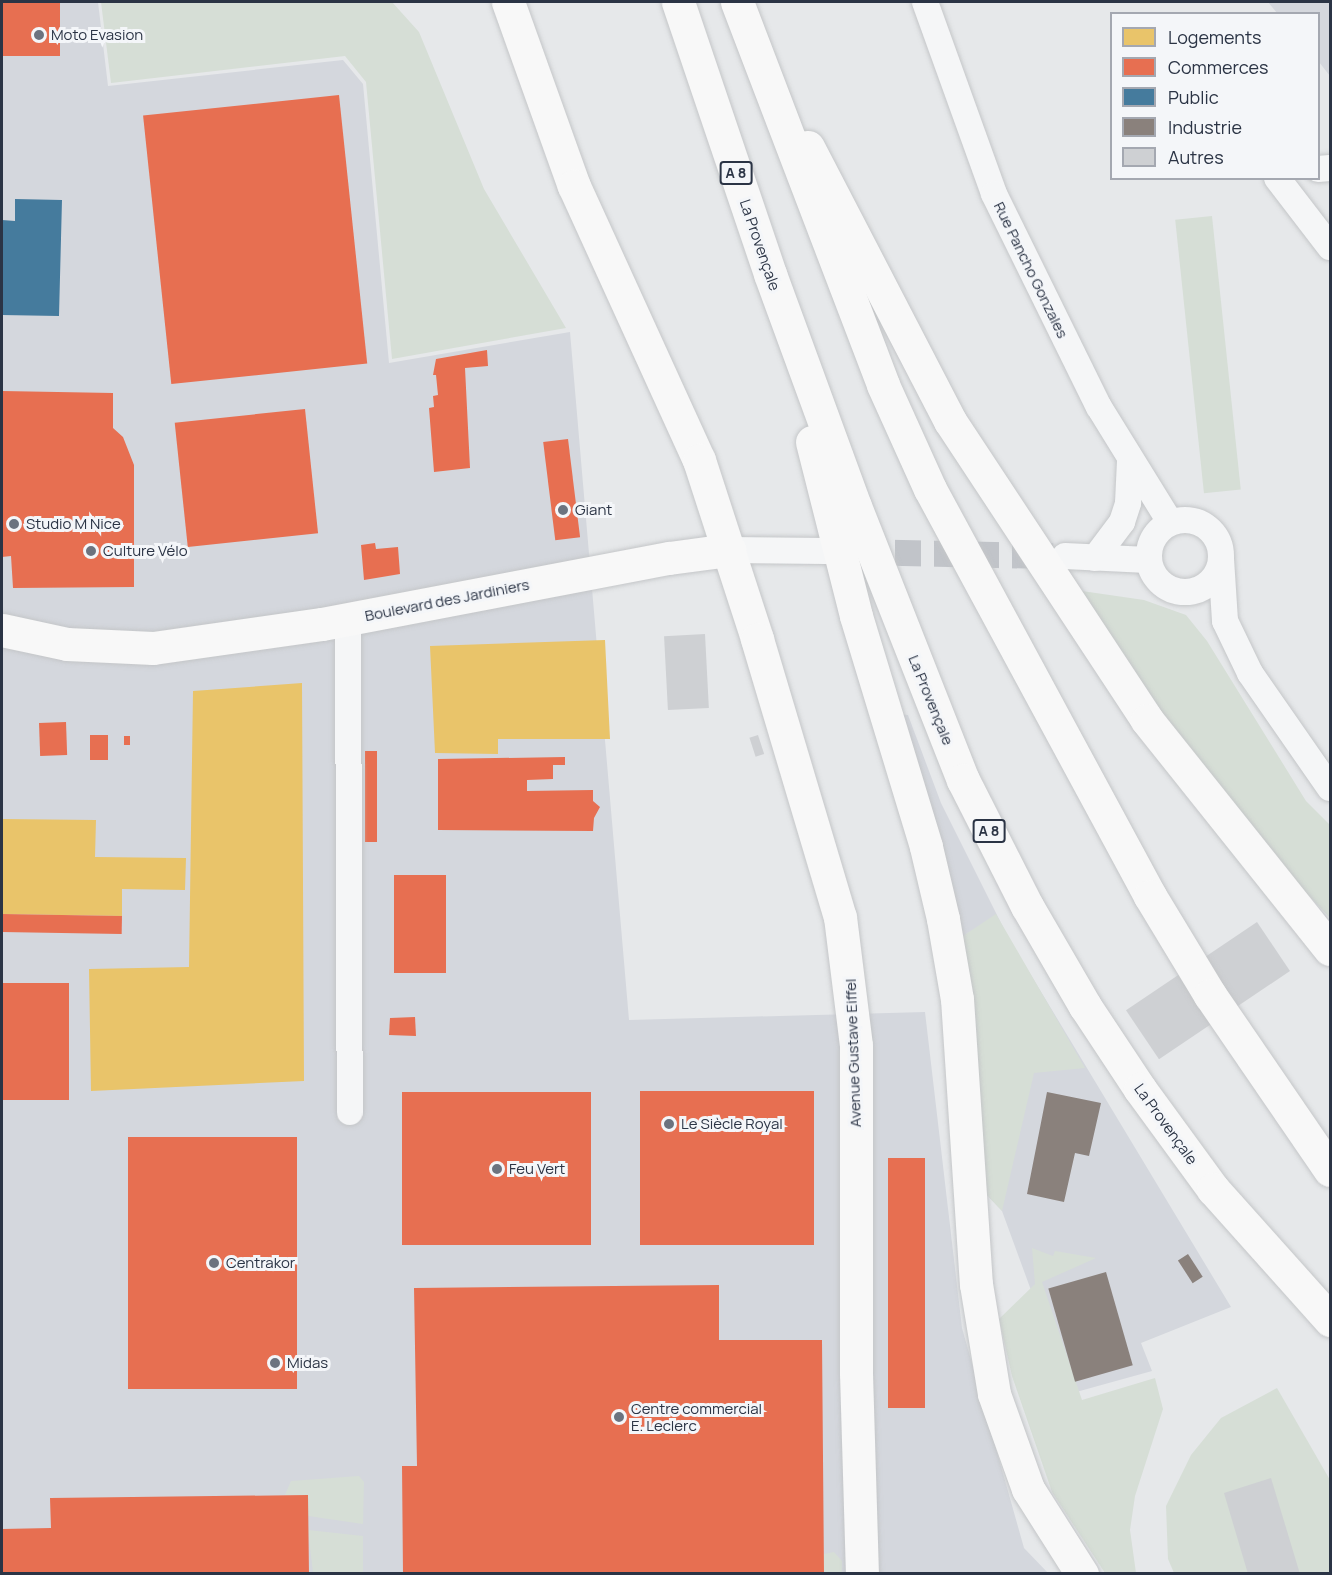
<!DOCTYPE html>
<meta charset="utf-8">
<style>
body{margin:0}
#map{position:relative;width:1332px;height:1575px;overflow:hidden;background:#e6e8ea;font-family:Manrope,sans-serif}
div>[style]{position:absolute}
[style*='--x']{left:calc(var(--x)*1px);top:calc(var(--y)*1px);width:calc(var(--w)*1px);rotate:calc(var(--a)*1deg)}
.built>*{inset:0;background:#d4d7dd}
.green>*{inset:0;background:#d6ded6;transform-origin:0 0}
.homes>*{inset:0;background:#e9c46a}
.shops>*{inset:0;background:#e76f51;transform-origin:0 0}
.public>*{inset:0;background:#457b9d}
.industry>*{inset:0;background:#8a817c;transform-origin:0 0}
.building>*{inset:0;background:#ced0d3;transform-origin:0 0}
.street-tunnel>*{height:26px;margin-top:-13px;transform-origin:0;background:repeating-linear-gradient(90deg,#c1c4c9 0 26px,transparent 0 39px)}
.roads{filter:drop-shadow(0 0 2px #c4c6c8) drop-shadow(0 0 2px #c4c6c8)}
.street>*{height:26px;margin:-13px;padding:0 13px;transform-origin:13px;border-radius:13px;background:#f5f6f7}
.street>.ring{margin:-13px;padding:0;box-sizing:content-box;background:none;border:26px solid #f5f6f7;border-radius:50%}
.secondary>*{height:33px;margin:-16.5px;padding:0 16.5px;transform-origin:16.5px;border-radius:16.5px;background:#f8f8f8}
.highway>*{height:33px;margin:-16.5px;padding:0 16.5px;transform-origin:16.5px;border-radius:16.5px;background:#f8f8f8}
.dots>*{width:16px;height:16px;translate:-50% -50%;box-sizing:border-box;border:3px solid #f4f6f9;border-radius:50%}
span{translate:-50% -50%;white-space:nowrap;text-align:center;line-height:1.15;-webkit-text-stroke:6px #f4f6f9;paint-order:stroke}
.shield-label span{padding:2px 4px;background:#f4f6f9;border:2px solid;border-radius:4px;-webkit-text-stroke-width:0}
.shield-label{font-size:14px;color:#2b3445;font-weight:700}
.poi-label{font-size:15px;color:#2b3445}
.left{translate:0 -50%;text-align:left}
.street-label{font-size:15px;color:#2b3445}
.frame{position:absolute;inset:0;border:3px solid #2b3445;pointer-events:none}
.legend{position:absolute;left:1110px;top:12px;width:210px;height:168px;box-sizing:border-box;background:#f4f6f9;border:2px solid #a4a8b1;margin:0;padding:8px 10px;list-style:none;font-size:18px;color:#2b3445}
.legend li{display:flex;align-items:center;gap:12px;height:30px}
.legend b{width:30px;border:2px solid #a4a8b1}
</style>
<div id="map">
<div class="built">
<div style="clip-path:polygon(2px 2px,98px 2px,108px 86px,343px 60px,363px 84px,389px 363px,570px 332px,629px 1020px,925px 1012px,962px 1328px,1024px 1548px,1048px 1573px,2px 1573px)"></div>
<div style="clip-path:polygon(1268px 2px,1330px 2px,1330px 76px,1319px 62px,1318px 14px,1277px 13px)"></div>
<div style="clip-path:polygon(900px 714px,908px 715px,941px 803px,1008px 937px,1231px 1307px,1141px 1343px,1152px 1371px,1069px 1394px,1002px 1211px,984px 1192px)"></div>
</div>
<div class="green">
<div style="clip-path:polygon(101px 2px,392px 2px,419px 32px,484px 189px,566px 328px,392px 359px,366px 82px,345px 56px,111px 83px)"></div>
<div style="left:1212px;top:216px;width:275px;height:37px;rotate:84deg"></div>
<div style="clip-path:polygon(1082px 591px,1144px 600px,1186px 615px,1207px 641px,1306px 801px,1330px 825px,1330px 918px,1279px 864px,1161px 716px)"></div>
<div style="clip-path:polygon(996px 914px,1085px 1068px,1034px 1073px,1002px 1211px,984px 1192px,960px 938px)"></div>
<div style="clip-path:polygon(1032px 1248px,1053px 1256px,1055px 1251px,1096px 1258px,1042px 1282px,1082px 1400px,1155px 1378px,1163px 1409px,1135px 1496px,1130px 1530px,1136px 1573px,1105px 1573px,1052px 1492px,1012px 1376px,999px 1319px,1035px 1284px)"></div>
<div style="clip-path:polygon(1277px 1388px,1330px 1480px,1330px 1573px,1174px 1573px,1168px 1559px,1166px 1506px,1191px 1455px,1221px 1418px)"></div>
<div style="clip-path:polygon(359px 1476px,364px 1482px,363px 1524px,308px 1516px,308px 1495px,285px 1495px,291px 1481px)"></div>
<div style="clip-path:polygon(308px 1530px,363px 1536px,363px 1573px,313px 1573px)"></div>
<div style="clip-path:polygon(834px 1552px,842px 1561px,842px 1573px,824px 1573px,824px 1554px)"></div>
</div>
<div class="homes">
<div style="clip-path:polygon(605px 640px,610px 739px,498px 739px,498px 754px,435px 753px,430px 646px)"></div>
<div style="clip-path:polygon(302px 683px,304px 1081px,91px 1091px,89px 969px,189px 967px,193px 691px)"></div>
<div style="clip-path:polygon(2px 819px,96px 820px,95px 857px,186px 858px,185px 890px,122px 889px,122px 916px,2px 914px)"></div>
</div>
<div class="shops">
<div style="left:2px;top:2px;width:58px;height:54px"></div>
<div style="left:339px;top:95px;width:270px;height:197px;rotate:84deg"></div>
<div style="clip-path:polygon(487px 350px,488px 366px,465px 368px,470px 468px,434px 472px,429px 408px,434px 407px,433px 396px,438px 395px,436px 375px,433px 375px,436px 359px)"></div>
<div style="clip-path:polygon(2px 391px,113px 393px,113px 428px,123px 437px,134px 465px,134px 587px,13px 588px,11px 556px,2px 557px)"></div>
<div style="left:305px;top:409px;width:125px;height:131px;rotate:84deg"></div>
<div style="left:568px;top:439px;width:99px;height:25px;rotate:83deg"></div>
<div style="clip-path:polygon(375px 543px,376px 549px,398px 547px,400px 574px,364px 580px,361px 545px)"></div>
<div style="left:66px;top:722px;width:33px;height:27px;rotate:88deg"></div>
<div style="left:90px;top:735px;width:18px;height:25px"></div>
<div style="left:124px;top:736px;width:6px;height:9px"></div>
<div style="left:365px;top:751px;width:12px;height:91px"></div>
<div style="clip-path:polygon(565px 757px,565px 765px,553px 765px,553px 779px,527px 780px,527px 791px,593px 790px,593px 801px,600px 807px,594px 818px,593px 831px,438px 830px,438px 759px)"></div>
<div style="left:394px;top:875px;width:52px;height:98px"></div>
<div style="left:2px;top:914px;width:120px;height:18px;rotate:1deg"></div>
<div style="left:69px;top:983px;width:117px;height:67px;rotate:90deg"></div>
<div style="clip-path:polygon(415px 1017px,416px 1036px,389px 1035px,390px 1018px)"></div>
<div style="left:640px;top:1091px;width:174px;height:154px"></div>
<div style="left:591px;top:1092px;width:153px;height:189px;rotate:90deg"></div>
<div style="left:297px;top:1137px;width:252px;height:169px;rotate:90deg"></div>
<div style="left:888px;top:1158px;width:37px;height:250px"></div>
<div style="clip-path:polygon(719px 1285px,719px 1340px,822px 1340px,824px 1574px,403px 1574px,402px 1466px,417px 1466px,414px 1288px)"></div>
<div style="clip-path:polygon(308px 1495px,309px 1574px,2px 1574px,2px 1529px,51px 1528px,50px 1498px)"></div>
</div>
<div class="public">
<div style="clip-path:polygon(15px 199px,62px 200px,59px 316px,2px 315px,2px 220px,15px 221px)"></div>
</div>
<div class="industry">
<div style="clip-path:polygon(1047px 1092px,1101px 1103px,1089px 1156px,1075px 1153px,1064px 1202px,1027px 1194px)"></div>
<div style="left:1188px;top:1254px;width:27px;height:12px;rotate:57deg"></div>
<div style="left:1106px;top:1272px;width:97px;height:60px;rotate:74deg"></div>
</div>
<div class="building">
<div style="left:705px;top:634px;width:74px;height:41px;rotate:87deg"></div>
<div style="left:758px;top:735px;width:20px;height:9px;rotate:72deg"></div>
<div style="left:1257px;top:922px;width:59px;height:158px;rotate:56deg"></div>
<div style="clip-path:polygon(1271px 1478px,1300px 1574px,1248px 1574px,1224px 1493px)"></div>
</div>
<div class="street-tunnel">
<div style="--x:856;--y:552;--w:197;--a:1.2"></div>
</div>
<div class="roads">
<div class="street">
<div style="--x:925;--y:2;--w:204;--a:70.2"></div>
<div style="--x:994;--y:194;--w:237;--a:63.8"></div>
<div style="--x:1099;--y:407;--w:135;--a:58.3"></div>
<div style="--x:1318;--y:169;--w:12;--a:-5"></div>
<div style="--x:1277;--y:178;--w:87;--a:52.5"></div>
<div class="ring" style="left:1149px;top:520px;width:46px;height:46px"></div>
<div style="--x:729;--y:550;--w:97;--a:0.6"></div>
<div style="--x:1065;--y:556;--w:83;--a:2.8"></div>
<div style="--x:1095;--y:558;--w:45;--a:-53.1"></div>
<div style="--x:1122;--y:522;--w:20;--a:-72"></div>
<div style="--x:1128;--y:503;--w:42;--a:-87.3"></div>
<div style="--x:1221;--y:559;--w:62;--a:86.3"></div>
<div style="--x:1225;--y:621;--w:58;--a:64.3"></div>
<div style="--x:1250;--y:673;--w:140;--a:55.2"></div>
<div style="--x:348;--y:619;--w:493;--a:89.8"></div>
</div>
<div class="secondary">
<div style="--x:508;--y:2;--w:195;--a:70.3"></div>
<div style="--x:574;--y:186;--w:301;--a:65.5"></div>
<div style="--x:699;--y:460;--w:188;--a:72"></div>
<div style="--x:757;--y:639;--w:290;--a:73.4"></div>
<div style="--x:840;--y:917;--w:129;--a:82.9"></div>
<div style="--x:856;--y:1045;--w:328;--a:90"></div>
<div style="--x:856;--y:1373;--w:201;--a:88.3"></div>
<div style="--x:2;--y:630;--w:66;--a:12.2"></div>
<div style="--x:67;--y:644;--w:86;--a:2.7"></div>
<div style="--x:153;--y:648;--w:171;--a:-8.1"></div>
<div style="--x:322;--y:624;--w:353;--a:-10.8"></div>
<div style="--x:669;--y:558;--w:61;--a:-7.6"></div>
</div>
<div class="highway">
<div style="--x:678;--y:2;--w:287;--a:71.3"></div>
<div style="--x:770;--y:274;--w:247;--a:69.9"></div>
<div style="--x:855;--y:506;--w:295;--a:68.5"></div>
<div style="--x:963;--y:780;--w:141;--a:63.1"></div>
<div style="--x:1027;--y:906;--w:116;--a:59.9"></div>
<div style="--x:1085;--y:1006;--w:100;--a:56.5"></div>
<div style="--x:1140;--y:1089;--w:124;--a:53.9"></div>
<div style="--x:1213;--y:1189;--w:176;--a:48.2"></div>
<div style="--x:737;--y:2;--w:410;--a:69.1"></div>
<div style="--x:883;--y:385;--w:114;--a:65.7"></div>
<div style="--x:930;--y:489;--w:463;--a:61.6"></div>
<div style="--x:1150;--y:896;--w:116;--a:58.8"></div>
<div style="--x:1210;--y:995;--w:212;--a:55.6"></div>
<div style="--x:808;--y:147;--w:309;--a:62.6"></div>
<div style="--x:950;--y:421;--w:358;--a:56.6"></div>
<div style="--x:1147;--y:720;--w:293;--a:51.4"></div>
<div style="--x:812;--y:442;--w:179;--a:75.8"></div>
<div style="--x:856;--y:616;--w:241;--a:73.1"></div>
<div style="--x:926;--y:847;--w:74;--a:76.7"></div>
<div style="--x:943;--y:919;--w:81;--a:80.1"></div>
<div style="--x:957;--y:999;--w:286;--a:86.2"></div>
<div style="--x:976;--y:1284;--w:111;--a:80.7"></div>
<div style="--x:994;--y:1394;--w:101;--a:70.3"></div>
<div style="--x:1028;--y:1489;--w:101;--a:57.6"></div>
</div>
</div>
<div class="dots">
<div style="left:39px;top:35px;background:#6c737f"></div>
<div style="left:563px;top:510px;background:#6c737f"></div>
<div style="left:14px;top:524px;background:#6c737f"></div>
<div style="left:91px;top:551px;background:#6c737f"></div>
<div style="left:669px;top:1124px;background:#6c737f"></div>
<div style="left:497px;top:1169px;background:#6c737f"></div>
<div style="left:214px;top:1263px;background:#6c737f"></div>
<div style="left:275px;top:1363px;background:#6c737f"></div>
<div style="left:619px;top:1417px;background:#6c737f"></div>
</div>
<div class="shield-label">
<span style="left:736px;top:173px">A 8</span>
<span style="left:989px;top:831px">A 8</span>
</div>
<div class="poi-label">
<span class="left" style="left:51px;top:35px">Moto Evasion</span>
<span class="left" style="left:575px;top:510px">Giant</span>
<span class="left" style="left:26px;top:524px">Studio M Nice</span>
<span class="left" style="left:103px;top:551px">Culture Vélo</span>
<span class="left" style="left:681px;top:1124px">Le Siècle Royal</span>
<span class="left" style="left:509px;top:1169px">Feu Vert</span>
<span class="left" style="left:226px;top:1263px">Centrakor</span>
<span class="left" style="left:287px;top:1363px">Midas</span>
<span class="left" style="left:631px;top:1417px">Centre commercial<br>E. Leclerc</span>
</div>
<div class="street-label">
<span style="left:760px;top:245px;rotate:71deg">La Provençale</span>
<span style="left:1031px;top:270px;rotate:64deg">Rue Pancho Gonzales</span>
<span style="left:447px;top:600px;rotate:-11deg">Boulevard des Jardiniers</span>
<span style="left:931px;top:700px;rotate:68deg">La Provençale</span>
<span style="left:853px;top:1053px;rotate:-92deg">Avenue Gustave Eiffel</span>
<span style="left:1166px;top:1124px;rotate:54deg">La Provençale</span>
</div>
<div class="frame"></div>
<ul class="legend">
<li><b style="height:16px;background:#e9c46a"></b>Logements</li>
<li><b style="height:16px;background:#e76f51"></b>Commerces</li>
<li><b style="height:16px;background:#457b9d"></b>Public</li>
<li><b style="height:16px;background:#8a817c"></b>Industrie</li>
<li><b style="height:16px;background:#ced0d3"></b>Autres</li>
</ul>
</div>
